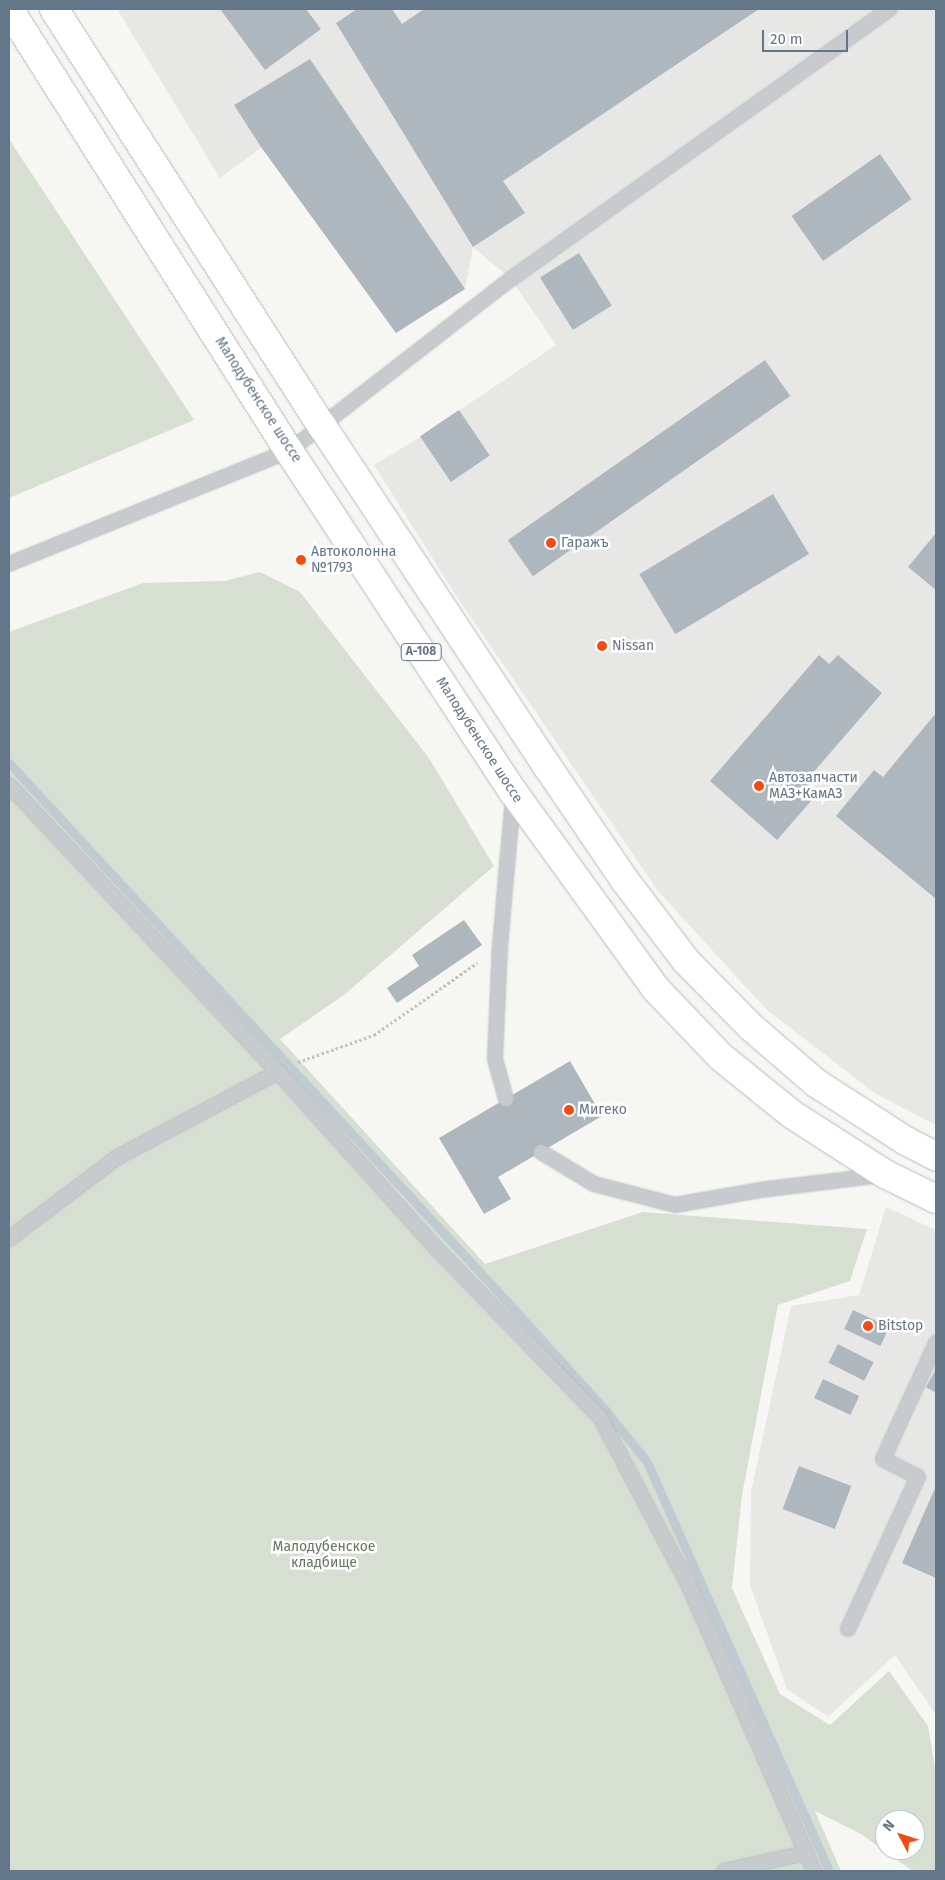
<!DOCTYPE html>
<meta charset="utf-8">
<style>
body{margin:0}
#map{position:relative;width:945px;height:1880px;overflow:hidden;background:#f6f7f2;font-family:"Fira Sans",sans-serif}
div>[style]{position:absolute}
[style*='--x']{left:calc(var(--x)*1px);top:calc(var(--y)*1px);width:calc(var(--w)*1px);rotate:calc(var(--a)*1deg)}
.built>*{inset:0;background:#e7e8e6}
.green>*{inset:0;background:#d7dfd3}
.stream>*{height:9px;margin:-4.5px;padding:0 4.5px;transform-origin:4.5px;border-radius:4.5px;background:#bfcbd0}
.building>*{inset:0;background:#aeb7bd;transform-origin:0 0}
.path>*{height:3px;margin-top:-1.5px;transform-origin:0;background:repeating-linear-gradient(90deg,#c0c2c4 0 2.5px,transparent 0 5px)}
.roads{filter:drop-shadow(0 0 1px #b7bbbe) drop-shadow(0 0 1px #b7bbbe)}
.service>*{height:14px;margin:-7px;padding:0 7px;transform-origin:7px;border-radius:7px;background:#c8cbce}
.trunk>*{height:28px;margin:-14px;padding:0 14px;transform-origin:14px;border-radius:14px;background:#fff}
.dots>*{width:14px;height:14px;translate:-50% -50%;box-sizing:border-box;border:2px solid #fff;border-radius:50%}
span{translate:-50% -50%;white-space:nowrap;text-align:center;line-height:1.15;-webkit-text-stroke:5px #fff;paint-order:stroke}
.shield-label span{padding:1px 4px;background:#fff;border:1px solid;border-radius:4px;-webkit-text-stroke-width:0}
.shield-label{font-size:12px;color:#627687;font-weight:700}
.street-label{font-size:14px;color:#627687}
.poi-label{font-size:14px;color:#627687}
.left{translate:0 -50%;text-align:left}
.park-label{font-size:14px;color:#63785e}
.frame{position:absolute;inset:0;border:10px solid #627687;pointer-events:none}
.north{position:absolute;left:875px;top:1810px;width:50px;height:50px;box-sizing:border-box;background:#fff;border:1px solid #c0c8cf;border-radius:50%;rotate:310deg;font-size:14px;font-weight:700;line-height:20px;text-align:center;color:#627687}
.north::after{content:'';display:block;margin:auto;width:18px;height:22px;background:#f54b13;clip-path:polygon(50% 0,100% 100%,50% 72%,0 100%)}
.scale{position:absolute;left:762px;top:30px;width:86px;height:22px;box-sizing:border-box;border:2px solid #627687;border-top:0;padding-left:6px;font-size:15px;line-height:18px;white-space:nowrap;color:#627687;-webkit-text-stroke:4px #fff;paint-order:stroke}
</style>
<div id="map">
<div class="built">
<div style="clip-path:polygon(117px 9px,936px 9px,936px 1125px,876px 1094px,767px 1010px,658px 891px,455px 594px,374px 465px,420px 437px,556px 345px,511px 279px,473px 247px,465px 289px,396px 333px,262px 147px,220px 178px)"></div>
<div style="clip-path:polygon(886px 1207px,936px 1230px,936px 1715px,895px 1655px,828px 1717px,787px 1689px,750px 1585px,751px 1492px,791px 1306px,859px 1295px)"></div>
</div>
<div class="green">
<div style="clip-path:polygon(9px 139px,194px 420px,9px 498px)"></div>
<div style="clip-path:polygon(evenodd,260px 572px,300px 592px,429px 758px,494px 866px,344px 995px,280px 1039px,485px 1264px,643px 1212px,867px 1229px,850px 1281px,778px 1305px,742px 1495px,732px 1588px,780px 1694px,830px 1725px,889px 1671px,928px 1726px,936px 1773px,936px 1871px,911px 1870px,861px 1834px,815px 1811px,841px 1871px,9px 1871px,9px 632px,143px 583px,225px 581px,260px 572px,885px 1820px,915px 1820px,915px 1850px,885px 1850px,885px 1820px)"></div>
</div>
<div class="stream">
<div style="--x:9;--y:763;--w:725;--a:47.24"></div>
<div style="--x:501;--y:1295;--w:156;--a:47.8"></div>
<div style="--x:606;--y:1411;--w:65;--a:51.2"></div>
<div style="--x:647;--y:1462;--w:448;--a:66"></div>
</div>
<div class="building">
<div style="clip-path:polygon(220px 9px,306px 9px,321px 29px,265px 70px)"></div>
<div style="clip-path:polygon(357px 9px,392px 9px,402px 24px,424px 9px,759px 9px,503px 181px,525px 213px,473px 247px,336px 23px)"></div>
<div style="clip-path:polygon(310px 59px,465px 289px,396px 333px,261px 147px,234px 105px)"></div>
<div style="left:880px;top:154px;width:55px;height:108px;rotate:55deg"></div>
<div style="left:579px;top:253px;width:62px;height:46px;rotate:58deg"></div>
<div style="left:765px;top:360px;width:44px;height:314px;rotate:55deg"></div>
<div style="left:459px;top:410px;width:55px;height:47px;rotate:56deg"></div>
<div style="left:773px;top:494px;width:70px;height:156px;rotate:59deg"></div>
<div style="clip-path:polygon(936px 533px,936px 590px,908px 567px)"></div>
<div style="clip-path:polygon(819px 655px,829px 664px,838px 655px,882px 693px,805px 782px,818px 793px,777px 840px,710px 781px)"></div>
<div style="clip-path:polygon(936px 713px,936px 899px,836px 816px,874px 770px,883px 777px)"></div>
<div style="clip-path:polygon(464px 920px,482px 945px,397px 1003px,387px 988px,419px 966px,412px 955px)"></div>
<div style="clip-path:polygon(570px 1061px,602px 1116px,498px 1177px,511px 1199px,484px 1214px,439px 1138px)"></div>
<div style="left:853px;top:1310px;width:40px;height:21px;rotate:25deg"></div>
<div style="left:838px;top:1344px;width:40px;height:21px;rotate:27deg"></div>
<div style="clip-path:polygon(936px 1369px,936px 1393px,926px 1387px)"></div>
<div style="left:823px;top:1379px;width:40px;height:21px;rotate:25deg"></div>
<div style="left:799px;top:1466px;width:56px;height:46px;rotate:21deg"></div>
<div style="clip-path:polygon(936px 1486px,936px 1578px,902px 1563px)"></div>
</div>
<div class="path">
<div style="--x:298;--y:1062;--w:81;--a:-19.6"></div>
<div style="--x:374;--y:1035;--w:126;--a:-35"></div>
</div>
<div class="roads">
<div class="service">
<div style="--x:9;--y:564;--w:302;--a:-22"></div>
<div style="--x:289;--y:451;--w:281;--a:-37.8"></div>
<div style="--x:511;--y:279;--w:465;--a:-35.5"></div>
<div style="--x:9;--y:785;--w:393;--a:46.9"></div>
<div style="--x:278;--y:1072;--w:234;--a:48.1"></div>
<div style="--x:434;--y:1246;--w:238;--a:45.9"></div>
<div style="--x:600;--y:1417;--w:191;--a:62.2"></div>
<div style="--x:689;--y:1586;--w:311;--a:66.3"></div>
<div style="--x:506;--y:1099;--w:41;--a:-105.4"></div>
<div style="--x:495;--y:1059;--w:113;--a:-87.5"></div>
<div style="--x:500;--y:946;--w:150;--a:-85"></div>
<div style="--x:541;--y:1152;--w:62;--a:31.1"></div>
<div style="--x:594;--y:1184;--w:84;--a:14.5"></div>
<div style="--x:675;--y:1205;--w:86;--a:-10"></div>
<div style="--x:760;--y:1190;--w:124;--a:-7"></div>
<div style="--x:9;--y:1239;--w:136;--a:-37"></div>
<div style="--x:118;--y:1157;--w:181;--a:-28"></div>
<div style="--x:848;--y:1629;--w:167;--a:-65.3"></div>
<div style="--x:918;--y:1477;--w:39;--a:-153"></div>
<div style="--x:883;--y:1459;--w:128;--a:-65.4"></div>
<div style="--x:724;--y:1871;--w:84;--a:-12.4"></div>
</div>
<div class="trunk">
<div style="--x:9;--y:9;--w:523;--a:57.65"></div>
<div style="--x:289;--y:451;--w:409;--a:56.7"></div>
<div style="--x:514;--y:793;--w:241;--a:54.1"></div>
<div style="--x:655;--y:988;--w:95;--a:46.3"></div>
<div style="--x:721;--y:1057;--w:92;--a:38.9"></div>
<div style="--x:793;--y:1115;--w:109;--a:32.7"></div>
<div style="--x:885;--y:1174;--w:57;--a:26.1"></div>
<div style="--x:54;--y:9;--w:496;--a:57.3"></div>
<div style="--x:322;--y:426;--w:408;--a:56.5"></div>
<div style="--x:547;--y:766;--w:135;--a:55.8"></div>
<div style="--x:623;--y:878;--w:104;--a:52.8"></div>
<div style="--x:686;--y:961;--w:93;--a:45.4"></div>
<div style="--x:751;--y:1027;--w:86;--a:40.7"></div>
<div style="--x:816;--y:1083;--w:107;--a:32.8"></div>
<div style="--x:906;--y:1141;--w:34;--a:27"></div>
</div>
</div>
<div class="dots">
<div style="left:551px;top:543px;background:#f54b13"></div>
<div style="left:301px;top:560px;background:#f54b13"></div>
<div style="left:602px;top:646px;background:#f54b13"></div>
<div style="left:759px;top:786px;background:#f54b13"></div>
<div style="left:569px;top:1110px;background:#f54b13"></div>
<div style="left:868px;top:1326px;background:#f54b13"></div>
</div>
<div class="shield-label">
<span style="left:421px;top:652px">А-108</span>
</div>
<div class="street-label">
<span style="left:258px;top:400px;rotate:57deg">Малодубенское шоссе</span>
<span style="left:479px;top:740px;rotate:57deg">Малодубенское шоссе</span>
</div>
<div class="poi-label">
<span class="left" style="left:561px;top:543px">Гаражъ</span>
<span class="left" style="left:311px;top:560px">Автоколонна<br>№1793</span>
<span class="left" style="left:612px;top:646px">Nissan</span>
<span class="left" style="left:769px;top:786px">Автозапчасти<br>МАЗ+КамАЗ</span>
<span class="left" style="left:579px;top:1110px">Мигеко</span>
<span class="left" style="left:878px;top:1326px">Bitstop</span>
</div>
<div class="park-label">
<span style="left:324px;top:1555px">Малодубенское<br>кладбище</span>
</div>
<div class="frame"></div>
<div class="north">N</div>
<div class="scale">20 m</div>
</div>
